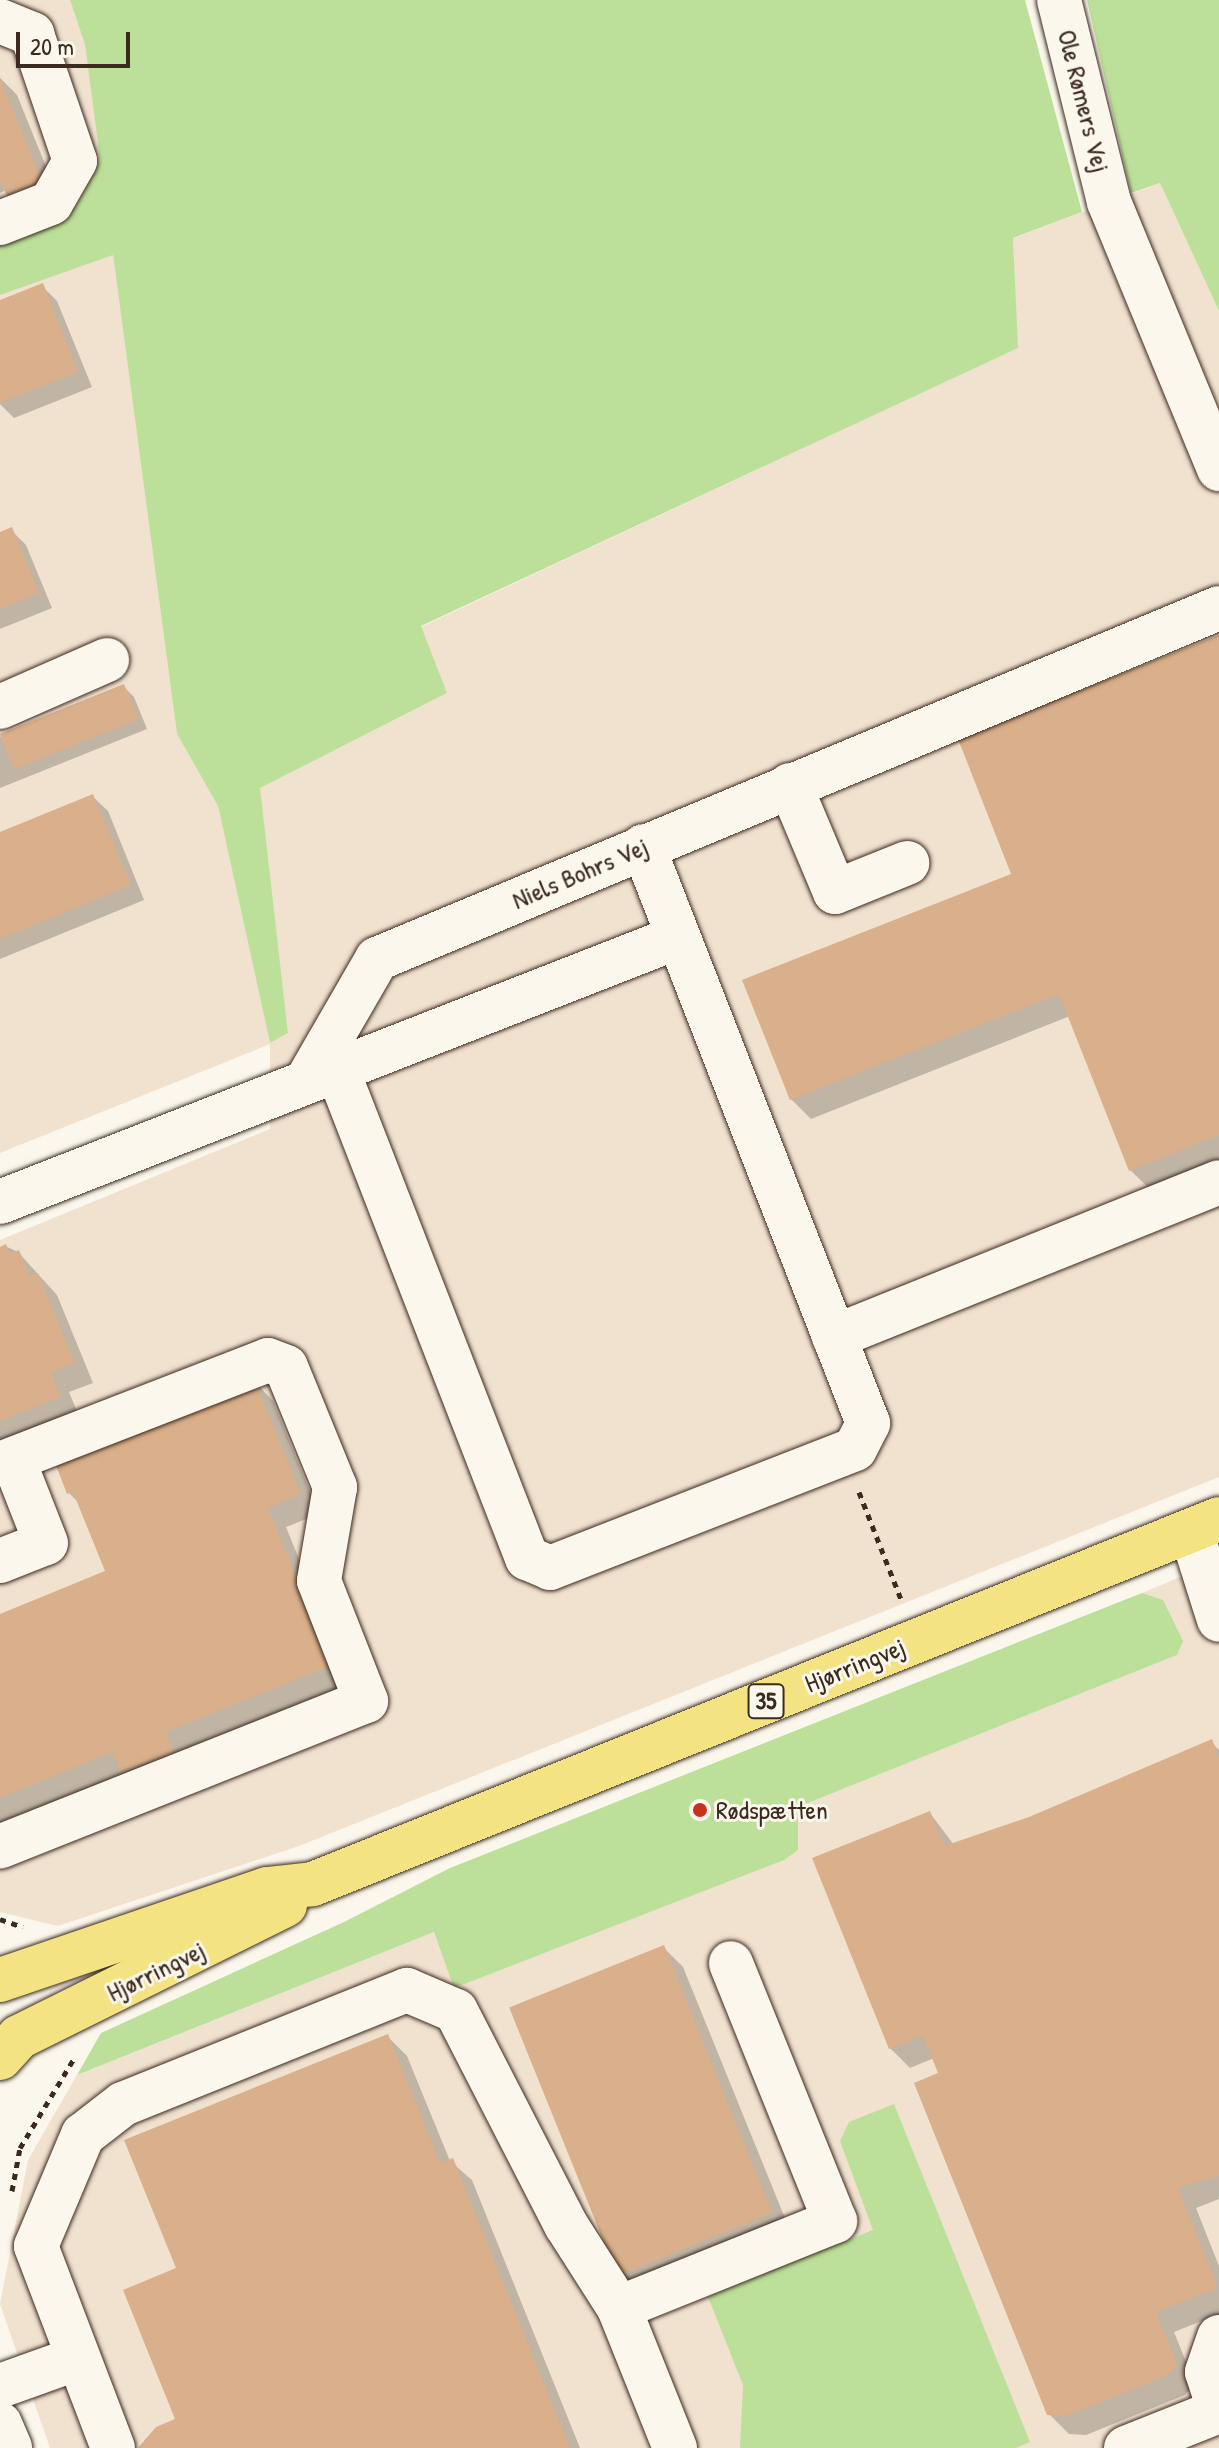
<!DOCTYPE html>
<meta charset="utf-8">
<style>
body{margin:0}
#map{position:relative;width:1219px;height:2448px;overflow:hidden;background:#fbf7ec;font-family:"Patrick Hand",sans-serif}
div>[style]{position:absolute}
[style*='--x']{left:calc(var(--x)*1px);top:calc(var(--y)*1px);width:calc(var(--w)*1px);rotate:calc(var(--a)*1deg)}
.built>*{inset:0;background:#f1e1cf}
.green>*{inset:0;background:#bce099}
.shadow>*{inset:0;background:#0003}
.building>*{inset:0;background:#daaf8b;transform-origin:0 0}
.path>*{height:5px;margin-top:-2.5px;transform-origin:0;background:repeating-linear-gradient(90deg,#3b2a1e 0 6px,transparent 0 12px)}
.roads{filter:drop-shadow(0 0 2px #3b2a1e) drop-shadow(0 0 2px #3b2a1e)}
.minor>*{height:44px;margin:-22px;padding:0 22px;transform-origin:22px;border-radius:22px;background:#fbf7ec}
.major>*{height:44px;margin:-22px;padding:0 22px;transform-origin:22px;border-radius:22px;background:#f4e382}
.dots>*{width:22px;height:22px;translate:-50% -50%;box-sizing:border-box;border:4px solid #fbf7ec;border-radius:50%}
span{translate:-50% -50%;white-space:nowrap;text-align:center;line-height:1.15;-webkit-text-stroke:6px #fbf7ec;paint-order:stroke}
.shield-label span{padding:2px 6px;background:#fbf7ec;border:2px solid;border-radius:6px;-webkit-text-stroke-width:0}
.shield-label{font-size:24px;color:#3b2a1e;font-weight:700}
.street-label{font-size:26px;color:#3b2a1e}
.poi-label{font-size:26px;color:#3b2a1e}
.left{translate:0 -50%;text-align:left}
.scale{position:absolute;left:16px;top:32px;width:114px;height:36px;box-sizing:border-box;border:4px solid #3b2a1e;border-top:0;padding-left:10px;font-size:24px;line-height:28px;white-space:nowrap;color:#3b2a1e;-webkit-text-stroke:6px #fbf7ec;paint-order:stroke}
</style>
<div id="map">
<div class="built">
<div style="clip-path:polygon(0 0,70px 0,85px 45px,177px 734px,218px 806px,270px 1043px,288px 1033px,259px 788px,447px 693px,421px 627px,1017px 348px,1013px 238px,1160px 183px,1219px 311px,1219px 1477px,299px 1846px,58px 1926px,0 1912px,0 1240px,270px 1129px,270px 1044px,0 1153px)"></div>
<div style="clip-path:polygon(1219px 1561px,1219px 2448px,50px 2448px,0 2304px,28px 2160px,77px 2075px,434px 1932px,454px 1987px,798px 1850px,798px 1807px,1177px 1655px,1163px 1601px,1142px 1593px)"></div>
</div>
<div class="green">
<div style="clip-path:polygon(70px 0,1025px 0,1082px 212px,1013px 238px,1018px 348px,421px 626px,447px 693px,260px 788px,288px 1033px,270px 1043px,218px 806px,177px 734px,113px 255px,0 295px,0 240px,76px 207px,100px 159px,85px 45px)"></div>
<div style="clip-path:polygon(1087px 0,1219px 0,1219px 311px,1160px 183px,1131px 193px)"></div>
<div style="clip-path:polygon(1142px 1593px,1163px 1600px,1183px 1641px,1177px 1655px,798px 1807px,798px 1850px,784px 1860px,454px 1988px,434px 1932px,77px 2075px,101px 2033px,344px 1922px,450px 1868px)"></div>
<div style="clip-path:polygon(894px 2104px,1030px 2442px,1016px 2448px,740px 2448px,743px 2385px,708px 2297px,873px 2230px,840px 2141px,849px 2122px)"></div>
</div>
<div class="shadow">
<div style="clip-path:polygon(0 78px,17px 95px,60px 201px,28px 214px,6px 190px,0 193px)"></div>
<div style="clip-path:polygon(42px 286px,57px 301px,92px 387px,14px 418px,0 404px,0 303px)"></div>
<div style="clip-path:polygon(11px 530px,26px 545px,52px 608px,0 629px,0 534px)"></div>
<div style="clip-path:polygon(1219px 637px,1219px 1162px,1150px 1189px,1130px 1170px,1070px 1016px,811px 1119px,791px 1099px,1014px 875px)"></div>
<div style="clip-path:polygon(124px 687px,134px 697px,147px 729px,0 788px,0 737px)"></div>
<div style="clip-path:polygon(92px 796px,108px 811px,144px 900px,0 959px,0 834px)"></div>
<div style="clip-path:polygon(5px 1246px,18px 1252px,57px 1295px,93px 1383px,69px 1392px,79px 1416px,0 1448px,0 1249px)"></div>
<div style="clip-path:polygon(254px 1381px,273px 1401px,319px 1514px,286px 1527px,350px 1684px,0 1825px,0 1616px,108px 1572px,80px 1504px,69px 1493px)"></div>
<div style="clip-path:polygon(1211px 1742px,1219px 1750px,1219px 2199px,1196px 2208px,1219px 2266px,1219px 2314px,1174px 2332px,1195px 2384px,1185px 2395px,1086px 2435px,1069px 2434px,1049px 2414px,934px 2058px,910px 2068px,890px 2048px,930px 1813px,954px 1845px,1029px 1819px)"></div>
<div style="clip-path:polygon(664px 1948px,683px 1967px,791px 2233px,639px 2294px,619px 2274px)"></div>
<div style="clip-path:polygon(387px 2036px,407px 2056px,450px 2161px,472px 2180px,580px 2448px,143px 2448px,145px 2439px,178px 2420px,179px 2270px)"></div>
</div>
<div class="building">
<div style="clip-path:polygon(0 78px,42px 181px,7px 196px,0 180px)"></div>
<div style="clip-path:polygon(43px 283px,78px 372px,0 403px,0 300px)"></div>
<div style="clip-path:polygon(12px 527px,39px 593px,0 609px,0 532px)"></div>
<div style="clip-path:polygon(1219px 635px,1219px 1135px,1129px 1171px,1059px 994px,790px 1100px,742px 980px,1011px 874px,958px 739px)"></div>
<div style="left:124px;top:684px;width:38px;height:134px;rotate:68deg"></div>
<div style="clip-path:polygon(93px 794px,131px 885px,0 939px,0 832px)"></div>
<div style="clip-path:polygon(6px 1244px,10px 1254px,19px 1250px,30px 1277px,38px 1273px,75px 1363px,51px 1373px,61px 1397px,0 1421px,0 1247px)"></div>
<div style="clip-path:polygon(254px 1379px,301px 1494px,268px 1508px,332px 1665px,166px 1732px,174px 1752px,121px 1772px,113px 1752px,0 1798px,0 1614px,105px 1571px,73px 1492px,67px 1494px,54px 1460px)"></div>
<div style="clip-path:polygon(1212px 1739px,1219px 1758px,1219px 2176px,1178px 2188px,1218px 2288px,1156px 2312px,1177px 2364px,1166px 2376px,1066px 2416px,1047px 2415px,914px 2083px,938px 2073px,923px 2036px,889px 2049px,812px 1858px,930px 1811px,944px 1846px,1029px 1817px)"></div>
<div style="left:664px;top:1945px;width:289px;height:167px;rotate:68deg"></div>
<div style="clip-path:polygon(388px 2034px,440px 2163px,453px 2158px,570px 2448px,138px 2448px,156px 2427px,175px 2419px,123px 2290px,176px 2268px,124px 2140px)"></div>
</div>
<div class="path">
<div style="--x:859;--y:1492;--w:118;--a:68.6"></div>
<div style="--x:0;--y:1919;--w:24;--a:19"></div>
<div style="--x:12;--y:2191;--w:44;--a:-79.5"></div>
<div style="--x:20;--y:2148;--w:106;--a:-58.9"></div>
</div>
<div class="roads">
<div class="minor">
<div style="--x:1059;--y:0;--w:208;--a:76.1"></div>
<div style="--x:1109;--y:202;--w:289;--a:67.6"></div>
<div style="--x:0;--y:21;--w:35;--a:22"></div>
<div style="--x:32;--y:34;--w:134;--a:71.3"></div>
<div style="--x:75;--y:161;--w:48;--a:119.7"></div>
<div style="--x:51;--y:203;--w:55;--a:158.6"></div>
<div style="--x:0;--y:707;--w:117;--a:-23.7"></div>
<div style="--x:790;--y:785;--w:116;--a:67.2"></div>
<div style="--x:835;--y:892;--w:78;--a:-21.9"></div>
<div style="--x:337;--y:1069;--w:525;--a:68.77"></div>
<div style="--x:527;--y:1558;--w:25;--a:23"></div>
<div style="--x:550;--y:1568;--w:327;--a:-21.3"></div>
<div style="--x:855;--y:1449;--w:29;--a:-63"></div>
<div style="--x:868;--y:1423;--w:619;--a:-111.3"></div>
<div style="--x:306;--y:1082;--w:142;--a:-60"></div>
<div style="--x:377;--y:959;--w:912;--a:-22.63"></div>
<div style="--x:0;--y:1202;--w:728;--a:-21.35"></div>
<div style="--x:834;--y:1337;--w:415;--a:-21.9"></div>
<div style="--x:0;--y:1464;--w:287;--a:-21.2"></div>
<div style="--x:268;--y:1360;--w:19;--a:21"></div>
<div style="--x:286;--y:1367;--w:130;--a:67.8"></div>
<div style="--x:335;--y:1487;--w:95;--a:99.7"></div>
<div style="--x:319;--y:1581;--w:129;--a:68.6"></div>
<div style="--x:366;--y:1701;--w:394;--a:158.3"></div>
<div style="--x:1191;--y:1531;--w:93;--a:72.5"></div>
<div style="--x:0;--y:1561;--w:49;--a:-21.4"></div>
<div style="--x:46;--y:1543;--w:90;--a:-111.4"></div>
<div style="--x:619;--y:2308;--w:233;--a:-21.9"></div>
<div style="--x:835;--y:2221;--w:278;--a:-112"></div>
<div style="--x:1219;--y:2337;--w:37;--a:109"></div>
<div style="--x:1207;--y:2372;--w:38;--a:72"></div>
<div style="--x:0;--y:2386;--w:83;--a:-19.7"></div>
<div style="--x:0;--y:2424;--w:26;--a:67"></div>
<div style="--x:113;--y:2448;--w:216;--a:-110.9"></div>
<div style="--x:36;--y:2246;--w:121;--a:-67.1"></div>
<div style="--x:83;--y:2135;--w:51;--a:-37.8"></div>
<div style="--x:123;--y:2104;--w:306;--a:-21.9"></div>
<div style="--x:407;--y:1990;--w:53;--a:23.2"></div>
<div style="--x:456;--y:2011;--w:241;--a:62.8"></div>
<div style="--x:566;--y:2225;--w:98;--a:57.4"></div>
<div style="--x:619;--y:2308;--w:151;--a:68.2"></div>
<div style="--x:1126;--y:2448;--w:100;--a:-21.7"></div>
</div>
<div class="major">
<div style="--x:0;--y:1980;--w:282;--a:-18.8"></div>
<div style="--x:267;--y:1889;--w:46;--a:-6.2"></div>
<div style="--x:313;--y:1884;--w:977;--a:-21.94"></div>
<div style="--x:0;--y:2058;--w:28;--a:-48"></div>
<div style="--x:19;--y:2037;--w:297;--a:-26.4"></div>
</div>
</div>
<div class="dots">
<div style="left:700px;top:1810px;background:#c8321e"></div>
</div>
<div class="shield-label">
<span style="left:766px;top:1701px">35</span>
</div>
<div class="street-label">
<span style="left:1084px;top:101px;rotate:76deg">Ole Rømers Vej</span>
<span style="left:580px;top:873px;rotate:-23deg">Niels Bohrs Vej</span>
<span style="left:855px;top:1665px;rotate:-22deg">Hjørringvej</span>
<span style="left:156px;top:1971px;rotate:-26deg">Hjørringvej</span>
</div>
<div class="poi-label">
<span class="left" style="left:716px;top:1810px">Rødspætten</span>
</div>
<div class="scale">20 m</div>
</div>
